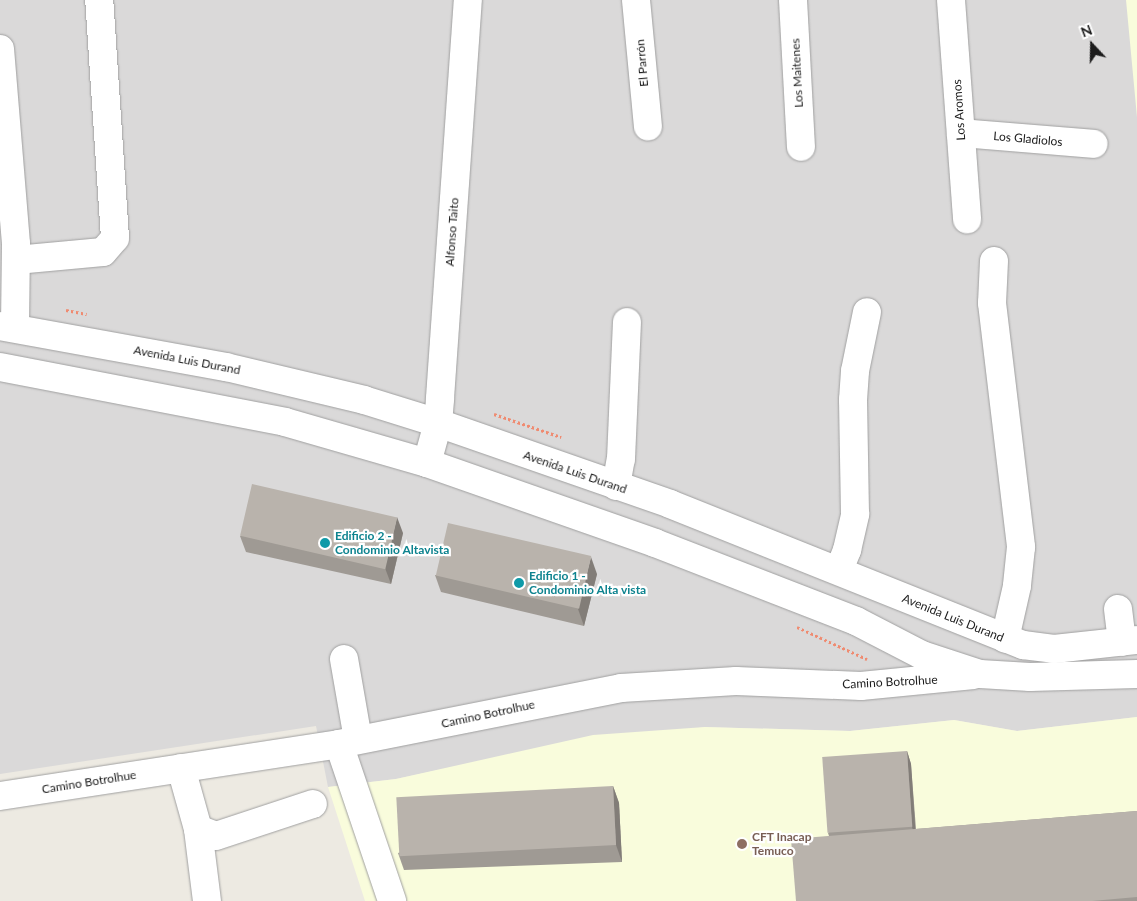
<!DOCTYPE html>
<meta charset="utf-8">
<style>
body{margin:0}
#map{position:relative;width:1137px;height:901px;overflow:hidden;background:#edeae2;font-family:Lato,sans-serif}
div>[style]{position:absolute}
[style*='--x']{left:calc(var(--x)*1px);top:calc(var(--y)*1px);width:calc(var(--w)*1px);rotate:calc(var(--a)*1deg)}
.residential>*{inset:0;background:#dad9d9}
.education>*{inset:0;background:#f9fcdc}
.path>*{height:3px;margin-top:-1.5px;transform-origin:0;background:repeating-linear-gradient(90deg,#ef8b71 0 2.5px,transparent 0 5px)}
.roads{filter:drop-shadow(0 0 1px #a0a0a0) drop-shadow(0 0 1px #a0a0a0)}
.minor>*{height:28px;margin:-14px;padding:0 14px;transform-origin:14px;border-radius:14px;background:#fff}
.wall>*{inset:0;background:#9f9a94}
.shaded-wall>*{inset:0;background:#827d78}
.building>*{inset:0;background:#b9b3ac;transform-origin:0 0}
.dots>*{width:14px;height:14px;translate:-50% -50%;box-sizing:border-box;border:2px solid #fff;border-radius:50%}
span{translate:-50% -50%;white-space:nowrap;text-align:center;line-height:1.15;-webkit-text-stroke:4.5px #fff;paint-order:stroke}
.street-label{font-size:12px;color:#1c1c1c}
.culture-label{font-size:12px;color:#0d838f;font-weight:700}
.left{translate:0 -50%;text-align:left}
.education-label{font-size:12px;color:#785e54;font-weight:700}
.north{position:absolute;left:1067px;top:20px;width:50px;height:50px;-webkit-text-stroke:4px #fff;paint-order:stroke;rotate:339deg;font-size:14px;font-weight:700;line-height:20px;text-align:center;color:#1c1c1c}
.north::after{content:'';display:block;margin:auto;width:18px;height:22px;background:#1c1c1c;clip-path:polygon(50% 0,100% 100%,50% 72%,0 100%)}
</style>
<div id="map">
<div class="residential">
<div style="clip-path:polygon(0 0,1137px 0,1137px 717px,1017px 731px,954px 720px,850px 731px,705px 727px,467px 764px,396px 779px,328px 787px,316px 726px,0 774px)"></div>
</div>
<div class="education">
<div style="clip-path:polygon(1126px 0,1137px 0,1137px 117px)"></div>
<div style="clip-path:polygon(1137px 717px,1137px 901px,365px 901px,328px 787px,396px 779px,593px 735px,705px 727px,850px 731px,954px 720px,1017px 731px)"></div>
</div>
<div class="path">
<div style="--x:66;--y:310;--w:21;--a:11"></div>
<div style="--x:494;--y:414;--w:71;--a:18.9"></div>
<div style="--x:797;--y:627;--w:77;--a:24.6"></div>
</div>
<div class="roads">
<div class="minor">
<div style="--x:636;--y:0;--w:127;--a:84.6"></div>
<div style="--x:793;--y:0;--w:147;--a:86.9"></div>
<div style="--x:951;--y:0;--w:220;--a:85.8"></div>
<div style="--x:0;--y:49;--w:196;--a:85.3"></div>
<div style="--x:16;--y:244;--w:84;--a:90.7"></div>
<div style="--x:961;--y:133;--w:133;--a:4.7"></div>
<div style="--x:16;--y:260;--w:87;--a:-5.3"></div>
<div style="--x:103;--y:252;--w:18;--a:-49"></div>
<div style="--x:115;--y:238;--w:239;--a:-93.8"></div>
<div style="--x:994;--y:261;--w:42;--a:92.7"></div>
<div style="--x:992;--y:303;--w:246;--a:83.2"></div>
<div style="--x:1021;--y:547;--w:39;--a:96"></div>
<div style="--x:1017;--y:586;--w:54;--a:102.8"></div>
<div style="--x:0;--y:326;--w:230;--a:10.3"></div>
<div style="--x:226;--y:367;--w:142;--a:13.4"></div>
<div style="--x:364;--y:400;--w:77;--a:17.3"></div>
<div style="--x:438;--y:423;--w:246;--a:19.2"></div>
<div style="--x:670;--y:504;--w:380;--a:21.8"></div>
<div style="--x:1023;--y:645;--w:31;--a:7"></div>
<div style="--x:1054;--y:649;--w:83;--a:-6.2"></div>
<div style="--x:0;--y:367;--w:290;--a:10.9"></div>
<div style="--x:285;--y:422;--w:148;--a:16.1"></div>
<div style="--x:427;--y:463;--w:242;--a:19.3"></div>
<div style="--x:655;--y:543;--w:216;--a:21.2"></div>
<div style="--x:856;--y:621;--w:74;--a:27.3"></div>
<div style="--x:922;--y:655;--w:61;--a:18.1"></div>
<div style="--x:980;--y:674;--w:50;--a:3.4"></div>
<div style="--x:1030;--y:677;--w:107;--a:-1.6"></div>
<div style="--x:427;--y:463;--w:41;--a:-74.6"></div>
<div style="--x:438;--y:423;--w:25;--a:-85"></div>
<div style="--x:440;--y:398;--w:399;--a:-86"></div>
<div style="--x:616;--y:486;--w:27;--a:-80"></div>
<div style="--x:621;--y:459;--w:137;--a:-87.5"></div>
<div style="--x:839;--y:570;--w:22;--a:-68"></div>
<div style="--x:847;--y:550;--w:37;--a:-77"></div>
<div style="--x:855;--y:514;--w:114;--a:-91"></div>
<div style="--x:853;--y:400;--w:29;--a:-86"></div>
<div style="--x:855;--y:371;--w:60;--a:-78.5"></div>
<div style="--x:1118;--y:609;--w:33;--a:83"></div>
<div style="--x:344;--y:659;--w:81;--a:80.1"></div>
<div style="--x:339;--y:744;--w:166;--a:71.3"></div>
<div style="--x:181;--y:768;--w:63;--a:74.4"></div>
<div style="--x:198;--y:829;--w:19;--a:21"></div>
<div style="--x:216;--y:836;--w:102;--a:-18.3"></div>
<div style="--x:0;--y:796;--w:343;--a:-8.7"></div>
<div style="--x:339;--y:744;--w:288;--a:-11.2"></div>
<div style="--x:621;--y:688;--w:115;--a:-3.5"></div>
<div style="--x:736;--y:681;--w:125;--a:2.3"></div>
<div style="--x:861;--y:686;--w:113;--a:-5.6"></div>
<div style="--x:198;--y:829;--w:73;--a:82.9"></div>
</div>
</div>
<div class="wall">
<div style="clip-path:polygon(403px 533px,391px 584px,246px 552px,240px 536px)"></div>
<div style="clip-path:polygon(597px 574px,584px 626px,441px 592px,435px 575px)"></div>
<div style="clip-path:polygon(907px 751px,911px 764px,916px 829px,1137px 811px,1137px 901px,796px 901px,829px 836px,828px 833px)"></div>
<div style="clip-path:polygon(613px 786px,619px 803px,622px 862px,404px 870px,398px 853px)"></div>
</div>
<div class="shaded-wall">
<div style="clip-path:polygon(397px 517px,403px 533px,391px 584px,385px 568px)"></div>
<div style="clip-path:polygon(591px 557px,597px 574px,584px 626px,578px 609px)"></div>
<div style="clip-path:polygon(907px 751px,911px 764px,916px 840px,912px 827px)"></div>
<div style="clip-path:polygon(613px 786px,619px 803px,622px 862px,616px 845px)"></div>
</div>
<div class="building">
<div style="left:252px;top:484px;width:149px;height:53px;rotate:13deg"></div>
<div style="left:448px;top:523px;width:147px;height:54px;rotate:13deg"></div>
<div style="left:907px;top:751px;width:76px;height:85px;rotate:86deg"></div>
<div style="left:613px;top:786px;width:59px;height:217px;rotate:87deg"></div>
<div style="clip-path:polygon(1137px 811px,1137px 897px,1092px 901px,796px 901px,791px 839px)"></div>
</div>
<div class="dots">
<div style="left:325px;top:543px;background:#0f9aa8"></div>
<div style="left:519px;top:583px;background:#0f9aa8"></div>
<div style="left:742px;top:844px;background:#8d6e63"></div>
</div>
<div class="street-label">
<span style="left:642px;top:63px;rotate:-95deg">El Parrón</span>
<span style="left:797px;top:73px;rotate:-93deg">Los Maitenes</span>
<span style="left:959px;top:110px;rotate:-94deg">Los Aromos</span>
<span style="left:1028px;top:139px;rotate:5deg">Los Gladiolos</span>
<span style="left:452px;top:232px;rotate:-86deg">Alfonso Taito</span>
<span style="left:187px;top:360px;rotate:11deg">Avenida Luis Durand</span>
<span style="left:575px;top:472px;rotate:19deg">Avenida Luis Durand</span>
<span style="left:953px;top:618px;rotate:22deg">Avenida Luis Durand</span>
<span style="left:890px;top:682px;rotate:-3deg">Camino Botrolhue</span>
<span style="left:488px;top:714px;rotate:-12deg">Camino Botrolhue</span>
<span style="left:89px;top:782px;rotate:-9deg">Camino Botrolhue</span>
</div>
<div class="culture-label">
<span class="left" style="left:335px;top:543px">Edificio 2 -<br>Condominio Altavista</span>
<span class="left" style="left:529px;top:583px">Edificio 1 -<br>Condominio Alta vista</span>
</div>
<div class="education-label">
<span class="left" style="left:752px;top:844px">CFT Inacap<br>Temuco</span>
</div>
<div class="north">N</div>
</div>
